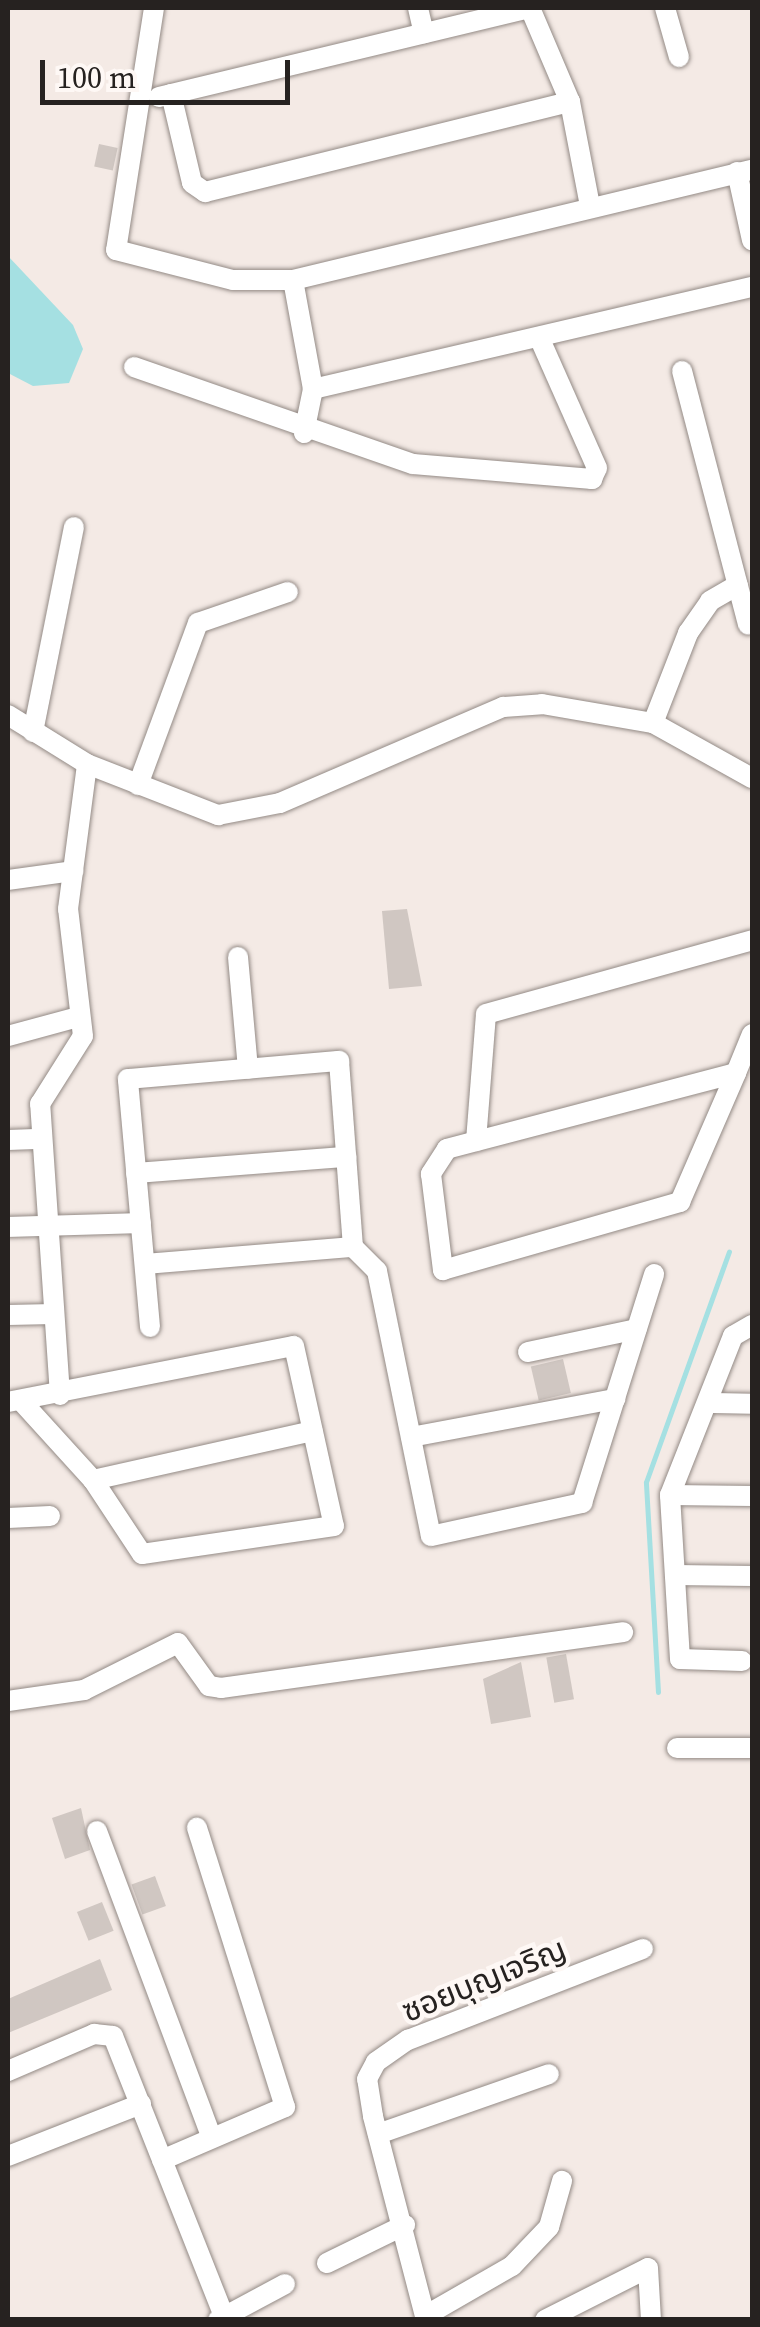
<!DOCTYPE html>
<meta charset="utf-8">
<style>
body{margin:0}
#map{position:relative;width:760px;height:2327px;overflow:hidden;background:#f4eae5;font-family:"Source Serif 4","Noto Sans Thai",serif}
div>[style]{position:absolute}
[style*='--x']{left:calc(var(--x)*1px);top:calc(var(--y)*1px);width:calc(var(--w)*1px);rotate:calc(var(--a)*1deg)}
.water>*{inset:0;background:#a5e0e2}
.stream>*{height:5px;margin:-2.5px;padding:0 2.5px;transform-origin:2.5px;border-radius:2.5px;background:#a5e0e2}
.building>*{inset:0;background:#d0c7c2;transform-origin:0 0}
.roads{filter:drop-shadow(0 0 2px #938a85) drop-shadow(0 0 2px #938a85)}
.minor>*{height:20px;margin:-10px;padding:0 10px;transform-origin:10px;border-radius:10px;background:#fff}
span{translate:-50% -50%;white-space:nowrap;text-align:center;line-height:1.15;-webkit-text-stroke:9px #fef8f5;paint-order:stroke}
.street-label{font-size:32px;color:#262220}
.frame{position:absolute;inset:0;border:10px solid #262220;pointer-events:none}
.scale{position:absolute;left:40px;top:60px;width:250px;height:45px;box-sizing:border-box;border:5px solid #262220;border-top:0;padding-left:12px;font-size:30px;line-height:35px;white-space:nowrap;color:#262220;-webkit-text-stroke:8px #fef8f5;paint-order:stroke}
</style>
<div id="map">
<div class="water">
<div style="clip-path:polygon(8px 256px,73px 325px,83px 349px,69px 383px,33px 386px,8px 373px)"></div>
</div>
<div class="stream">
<div style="--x:658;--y:1692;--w:210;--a:-93.3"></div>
<div style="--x:646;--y:1482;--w:245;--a:-70.2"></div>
</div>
<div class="building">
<div style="left:99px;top:144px;width:19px;height:23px;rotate:12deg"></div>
<div style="clip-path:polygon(407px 909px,422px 986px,389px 989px,382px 911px)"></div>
<div style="left:563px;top:1359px;width:35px;height:33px;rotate:77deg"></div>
<div style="left:566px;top:1654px;width:46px;height:20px;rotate:80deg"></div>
<div style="clip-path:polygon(521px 1662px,531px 1717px,491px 1724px,483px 1679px)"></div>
<div style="clip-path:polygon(81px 1808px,90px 1850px,65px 1859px,52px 1818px)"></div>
<div style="left:155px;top:1876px;width:32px;height:25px;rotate:70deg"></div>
<div style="left:102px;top:1902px;width:31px;height:27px;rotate:68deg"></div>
<div style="clip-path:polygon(100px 1959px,112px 1990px,8px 2033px,8px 1999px)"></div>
</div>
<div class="roads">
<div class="minor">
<div style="--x:154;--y:8;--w:245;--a:98.9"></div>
<div style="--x:116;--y:250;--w:121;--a:14.4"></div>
<div style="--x:233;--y:280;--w:60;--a:0"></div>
<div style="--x:293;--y:280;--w:472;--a:-13.5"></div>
<div style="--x:418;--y:8;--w:26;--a:77"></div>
<div style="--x:530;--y:8;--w:102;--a:66.9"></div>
<div style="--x:570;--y:102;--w:106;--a:79.1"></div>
<div style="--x:665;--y:8;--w:51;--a:74.1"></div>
<div style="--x:171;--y:94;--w:91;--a:76.7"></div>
<div style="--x:192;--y:183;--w:16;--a:35"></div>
<div style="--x:205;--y:192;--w:376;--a:-13.9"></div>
<div style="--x:159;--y:97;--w:382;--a:-13.5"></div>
<div style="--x:737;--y:172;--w:70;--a:77.6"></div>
<div style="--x:293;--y:280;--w:111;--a:79.6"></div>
<div style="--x:313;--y:389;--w:45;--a:101.6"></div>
<div style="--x:134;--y:367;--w:295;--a:19.2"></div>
<div style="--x:413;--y:464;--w:180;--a:4.8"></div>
<div style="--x:592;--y:479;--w:12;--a:-66"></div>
<div style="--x:597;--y:468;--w:143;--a:-113.9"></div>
<div style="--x:682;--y:371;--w:262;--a:75.4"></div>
<div style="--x:313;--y:389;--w:451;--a:-13.1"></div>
<div style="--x:8;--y:715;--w:93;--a:31.8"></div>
<div style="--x:87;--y:764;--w:141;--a:21.3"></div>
<div style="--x:218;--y:815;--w:63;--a:-11"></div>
<div style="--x:280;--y:803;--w:243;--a:-23.3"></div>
<div style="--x:503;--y:707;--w:39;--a:-4"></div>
<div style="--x:542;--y:704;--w:113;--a:9.7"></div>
<div style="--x:653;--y:723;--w:113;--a:29.1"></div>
<div style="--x:653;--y:723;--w:97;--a:-68.7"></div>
<div style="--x:688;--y:633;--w:39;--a:-55"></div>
<div style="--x:710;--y:601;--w:32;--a:-30"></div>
<div style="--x:33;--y:732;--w:209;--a:-78.7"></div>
<div style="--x:138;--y:785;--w:173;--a:-69.7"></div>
<div style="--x:198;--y:623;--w:95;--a:-19"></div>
<div style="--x:8;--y:880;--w:66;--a:-7.9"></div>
<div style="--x:238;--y:957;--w:112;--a:84.9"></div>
<div style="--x:8;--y:1036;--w:73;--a:-15.2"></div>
<div style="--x:736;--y:1073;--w:299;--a:165.3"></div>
<div style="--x:447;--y:1149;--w:30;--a:123"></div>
<div style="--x:431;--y:1174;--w:97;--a:82.9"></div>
<div style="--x:443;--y:1270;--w:247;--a:-16"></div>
<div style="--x:680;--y:1202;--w:141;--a:-66.5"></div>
<div style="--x:736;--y:1073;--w:42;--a:-67.7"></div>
<div style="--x:8;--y:1140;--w:34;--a:-2"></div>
<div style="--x:476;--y:1141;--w:127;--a:-85.5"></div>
<div style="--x:486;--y:1014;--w:276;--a:-15.5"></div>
<div style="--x:136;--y:1173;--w:211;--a:-4.4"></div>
<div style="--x:8;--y:1227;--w:133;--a:-1.7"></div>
<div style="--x:145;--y:1264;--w:209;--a:-4.7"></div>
<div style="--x:353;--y:1247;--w:34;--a:45"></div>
<div style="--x:377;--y:1271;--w:270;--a:78.5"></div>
<div style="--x:431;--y:1536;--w:155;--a:-12.3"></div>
<div style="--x:582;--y:1503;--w:240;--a:-72.5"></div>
<div style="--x:8;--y:1315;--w:46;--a:-1.2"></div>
<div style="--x:150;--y:1327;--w:249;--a:-95.1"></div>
<div style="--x:128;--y:1079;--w:212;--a:-4.9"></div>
<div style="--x:339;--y:1061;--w:187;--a:85.7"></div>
<div style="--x:528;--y:1352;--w:111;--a:-11.9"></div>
<div style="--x:60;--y:1395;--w:292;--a:-93.9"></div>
<div style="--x:40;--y:1104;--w:80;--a:-57.7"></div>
<div style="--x:83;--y:1036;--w:128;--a:-96.7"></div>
<div style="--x:68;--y:909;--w:146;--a:-82.5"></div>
<div style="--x:8;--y:1402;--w:291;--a:-11.1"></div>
<div style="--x:294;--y:1346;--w:184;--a:77.5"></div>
<div style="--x:334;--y:1526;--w:194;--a:171.7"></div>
<div style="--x:142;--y:1554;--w:89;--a:-123.5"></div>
<div style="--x:93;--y:1480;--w:105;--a:-132.3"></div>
<div style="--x:713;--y:1403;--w:39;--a:1"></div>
<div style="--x:411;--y:1437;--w:208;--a:-10.6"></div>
<div style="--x:93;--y:1480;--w:225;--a:-12.6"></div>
<div style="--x:670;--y:1495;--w:82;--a:0.7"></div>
<div style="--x:8;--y:1518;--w:42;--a:-2.7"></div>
<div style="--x:675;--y:1575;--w:77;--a:0.7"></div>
<div style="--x:742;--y:1661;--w:62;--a:-178.2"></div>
<div style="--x:680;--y:1659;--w:164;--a:-93.5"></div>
<div style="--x:670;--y:1495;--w:171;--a:-68.4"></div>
<div style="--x:733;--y:1336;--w:22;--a:-30"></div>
<div style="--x:8;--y:1701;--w:77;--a:-8.2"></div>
<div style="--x:84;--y:1690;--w:105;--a:-26.6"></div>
<div style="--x:178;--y:1643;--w:53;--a:54.2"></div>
<div style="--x:209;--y:1686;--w:12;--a:9"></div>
<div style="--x:221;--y:1688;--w:406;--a:-7.9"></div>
<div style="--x:677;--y:1748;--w:75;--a:0"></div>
<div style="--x:97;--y:1831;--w:326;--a:69.5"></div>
<div style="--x:8;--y:2071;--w:94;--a:-23.3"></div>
<div style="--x:94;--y:2034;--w:19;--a:6"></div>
<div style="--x:113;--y:2036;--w:301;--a:68.4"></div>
<div style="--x:378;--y:2134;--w:181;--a:-19.3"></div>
<div style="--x:8;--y:2156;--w:143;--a:-21.4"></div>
<div style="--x:162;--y:2160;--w:134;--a:-23.3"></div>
<div style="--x:285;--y:2107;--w:293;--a:-107.5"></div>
<div style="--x:327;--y:2263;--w:87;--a:-26"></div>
<div style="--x:425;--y:2316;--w:100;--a:-29.9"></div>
<div style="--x:512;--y:2266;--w:54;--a:-46.5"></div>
<div style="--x:549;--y:2227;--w:48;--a:-74.2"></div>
<div style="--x:218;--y:2320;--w:76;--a:-28.2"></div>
<div style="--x:426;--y:2320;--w:211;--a:-104.6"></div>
<div style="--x:373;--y:2116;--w:37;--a:-99"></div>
<div style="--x:367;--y:2079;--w:19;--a:-62"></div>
<div style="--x:376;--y:2062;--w:39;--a:-35"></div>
<div style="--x:408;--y:2040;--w:252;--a:-21.2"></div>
<div style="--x:545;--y:2320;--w:115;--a:-26.8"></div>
<div style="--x:648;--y:2268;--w:52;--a:86.7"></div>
</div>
</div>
<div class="street-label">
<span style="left:484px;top:1980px;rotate:-22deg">ซอยบุญเจริญ</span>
</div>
<div class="frame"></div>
<div class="scale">100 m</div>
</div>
